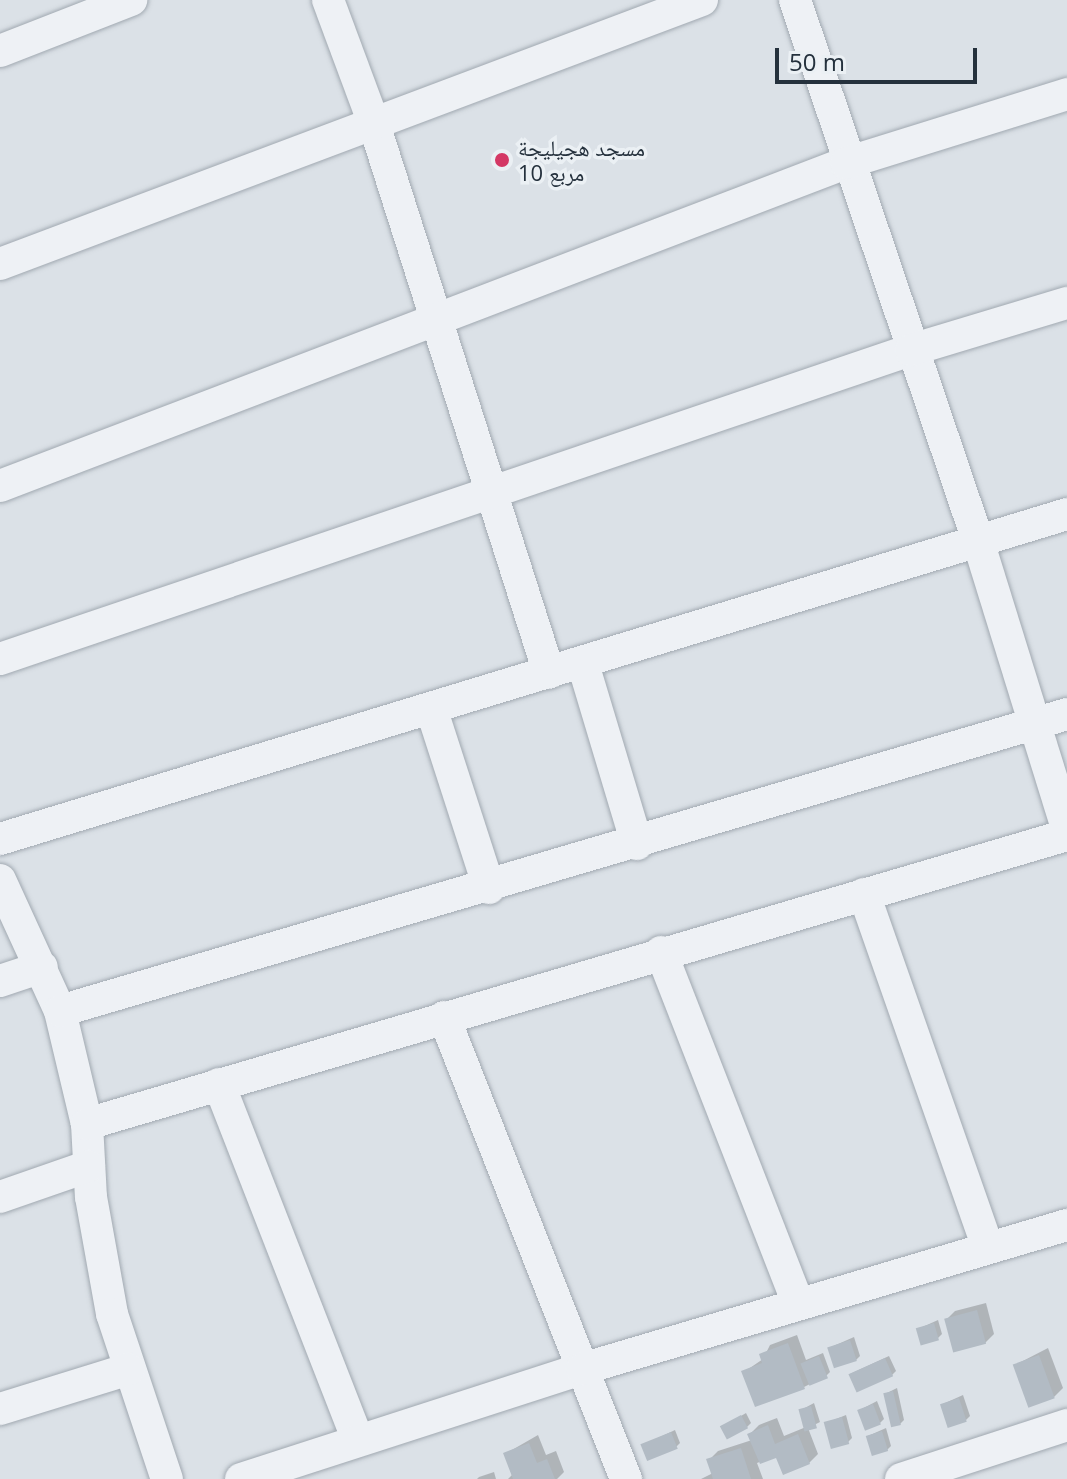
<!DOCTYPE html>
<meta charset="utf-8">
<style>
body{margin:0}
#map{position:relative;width:1067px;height:1479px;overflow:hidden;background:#dbe1e7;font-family:"Open Sans","Noto Naskh Arabic",sans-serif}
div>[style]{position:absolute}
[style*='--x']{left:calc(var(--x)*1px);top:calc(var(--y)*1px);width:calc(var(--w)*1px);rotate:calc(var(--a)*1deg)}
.shadow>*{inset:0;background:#0003}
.building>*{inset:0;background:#b2bbc4;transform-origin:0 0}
.roads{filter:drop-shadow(0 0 2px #a1a9b1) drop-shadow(0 0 2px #a1a9b1)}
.minor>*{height:32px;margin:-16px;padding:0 16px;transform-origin:16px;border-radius:16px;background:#eef1f5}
.dots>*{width:22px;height:22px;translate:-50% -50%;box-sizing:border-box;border:4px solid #ebf0f4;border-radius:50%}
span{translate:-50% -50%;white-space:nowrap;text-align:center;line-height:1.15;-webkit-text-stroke:7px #ebf0f4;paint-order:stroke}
.poi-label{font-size:22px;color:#25313d}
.left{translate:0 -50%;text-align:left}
.scale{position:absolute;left:775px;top:48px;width:202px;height:36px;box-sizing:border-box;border:4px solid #25313d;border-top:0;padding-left:10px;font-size:24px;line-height:28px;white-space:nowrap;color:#25313d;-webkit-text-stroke:6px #ebf0f4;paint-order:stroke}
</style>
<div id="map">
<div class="shadow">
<div style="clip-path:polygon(986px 1303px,994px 1334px,985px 1343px,946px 1320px,955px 1311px)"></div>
<div style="clip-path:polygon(938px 1320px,942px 1334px,938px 1338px,918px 1329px)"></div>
<div style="clip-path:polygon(797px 1335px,806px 1360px,823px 1353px,830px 1372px,826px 1376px,804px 1387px,744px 1372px,763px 1359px,770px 1345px)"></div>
<div style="clip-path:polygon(854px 1337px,860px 1356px,856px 1360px,829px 1348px)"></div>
<div style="clip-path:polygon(1048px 1348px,1063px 1388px,1054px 1397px,1015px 1365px)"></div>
<div style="clip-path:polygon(889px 1356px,896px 1371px,892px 1375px,850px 1374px)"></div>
<div style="clip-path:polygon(897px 1388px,904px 1420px,900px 1424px,885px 1394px)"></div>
<div style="clip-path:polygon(963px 1395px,970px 1416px,966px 1420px,943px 1404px)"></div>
<div style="clip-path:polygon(877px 1401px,884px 1419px,880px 1423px,860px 1410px)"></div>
<div style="clip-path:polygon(814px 1403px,820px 1422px,808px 1428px,818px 1454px,809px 1463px,777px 1455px,757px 1463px,763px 1479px,701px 1479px,713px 1473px,709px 1460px,718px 1451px,752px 1440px,750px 1434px,759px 1425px,777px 1418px,784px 1436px,806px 1427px,801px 1410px)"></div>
<div style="clip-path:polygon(746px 1413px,751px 1423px,747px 1427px,722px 1427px)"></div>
<div style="clip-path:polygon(846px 1415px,852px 1438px,848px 1442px,826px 1423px)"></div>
<div style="clip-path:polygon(886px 1428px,891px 1446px,887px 1450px,868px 1436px)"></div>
<div style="clip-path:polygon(675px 1430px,680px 1443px,676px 1447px,643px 1445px)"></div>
<div style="clip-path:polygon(538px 1435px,546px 1455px,556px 1451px,564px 1472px,557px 1479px,508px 1479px,512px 1475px,505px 1454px)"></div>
<div style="clip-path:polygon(494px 1472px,496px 1479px,477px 1479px,479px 1477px)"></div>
</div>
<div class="building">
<div style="left:977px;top:1310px;width:35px;height:34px;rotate:75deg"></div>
<div style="left:934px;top:1323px;width:18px;height:19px;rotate:74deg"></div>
<div style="left:850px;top:1340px;width:22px;height:24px;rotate:72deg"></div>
<div style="clip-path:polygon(788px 1343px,805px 1389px,755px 1407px,741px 1371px,762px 1363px,759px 1354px)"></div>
<div style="left:1039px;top:1355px;width:46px;height:28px;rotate:70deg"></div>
<div style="left:819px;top:1356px;width:24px;height:20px;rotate:68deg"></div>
<div style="left:885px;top:1358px;width:20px;height:40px;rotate:66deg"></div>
<div style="left:893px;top:1391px;width:35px;height:10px;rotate:77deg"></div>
<div style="left:959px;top:1398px;width:25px;height:20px;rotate:72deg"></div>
<div style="left:873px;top:1404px;width:22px;height:17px;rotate:69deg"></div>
<div style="left:811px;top:1406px;width:23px;height:13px;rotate:75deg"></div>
<div style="left:741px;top:1415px;width:15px;height:24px;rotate:62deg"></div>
<div style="left:842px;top:1417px;width:28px;height:19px;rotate:75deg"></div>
<div style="clip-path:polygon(768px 1425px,775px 1444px,798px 1434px,810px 1464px,783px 1475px,776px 1458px,760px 1464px,747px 1434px)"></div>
<div style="left:882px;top:1431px;width:21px;height:17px;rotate:73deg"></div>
<div style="left:671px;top:1432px;width:18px;height:33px;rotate:68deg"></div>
<div style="clip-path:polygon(529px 1443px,537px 1463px,547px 1459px,555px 1479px,513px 1479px,503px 1453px)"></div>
<div style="clip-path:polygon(741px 1448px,751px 1479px,713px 1479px,706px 1459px)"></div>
</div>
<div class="roads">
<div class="minor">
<div style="--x:328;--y:0;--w:132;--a:69.6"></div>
<div style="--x:374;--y:124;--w:576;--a:72.32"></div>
<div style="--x:795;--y:0;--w:574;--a:71.31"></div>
<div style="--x:979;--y:544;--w:297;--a:72.8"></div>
<div style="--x:0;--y:51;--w:141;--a:-21.3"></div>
<div style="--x:0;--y:264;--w:750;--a:-20.61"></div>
<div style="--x:0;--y:486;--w:906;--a:-20.9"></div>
<div style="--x:846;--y:163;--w:232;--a:-17.3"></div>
<div style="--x:0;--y:659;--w:962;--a:-18.74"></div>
<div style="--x:911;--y:350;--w:163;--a:-16.8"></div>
<div style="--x:583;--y:664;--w:188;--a:73.3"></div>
<div style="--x:432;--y:711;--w:186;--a:72.1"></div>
<div style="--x:0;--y:839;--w:1115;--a:-16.94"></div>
<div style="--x:0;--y:880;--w:144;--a:65.4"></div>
<div style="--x:60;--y:1011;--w:116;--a:76.6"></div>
<div style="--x:87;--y:1124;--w:73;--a:86.9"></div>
<div style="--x:91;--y:1197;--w:119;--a:79.8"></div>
<div style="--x:112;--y:1314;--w:174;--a:71.6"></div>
<div style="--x:864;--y:894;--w:375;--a:70.7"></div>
<div style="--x:661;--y:952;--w:378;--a:68.7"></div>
<div style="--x:0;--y:981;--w:44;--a:-18.4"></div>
<div style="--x:60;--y:1011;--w:1050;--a:-16.43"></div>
<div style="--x:444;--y:1017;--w:497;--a:68.5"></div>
<div style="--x:219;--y:1084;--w:382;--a:68.7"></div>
<div style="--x:87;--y:1124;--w:1022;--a:-16.43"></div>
<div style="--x:0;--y:1197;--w:94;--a:-19.2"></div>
<div style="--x:0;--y:1409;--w:135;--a:-17.2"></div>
<div style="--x:241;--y:1479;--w:358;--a:-17.9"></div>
<div style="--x:582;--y:1369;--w:506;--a:-16.54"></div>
<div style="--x:901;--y:1479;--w:175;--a:-18"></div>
</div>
</div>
<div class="dots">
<div style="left:502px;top:160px;background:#d43865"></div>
</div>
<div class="poi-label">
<span class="left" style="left:518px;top:160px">مسجد هجيليجة<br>مربع 10</span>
</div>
<div class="scale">50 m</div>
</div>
